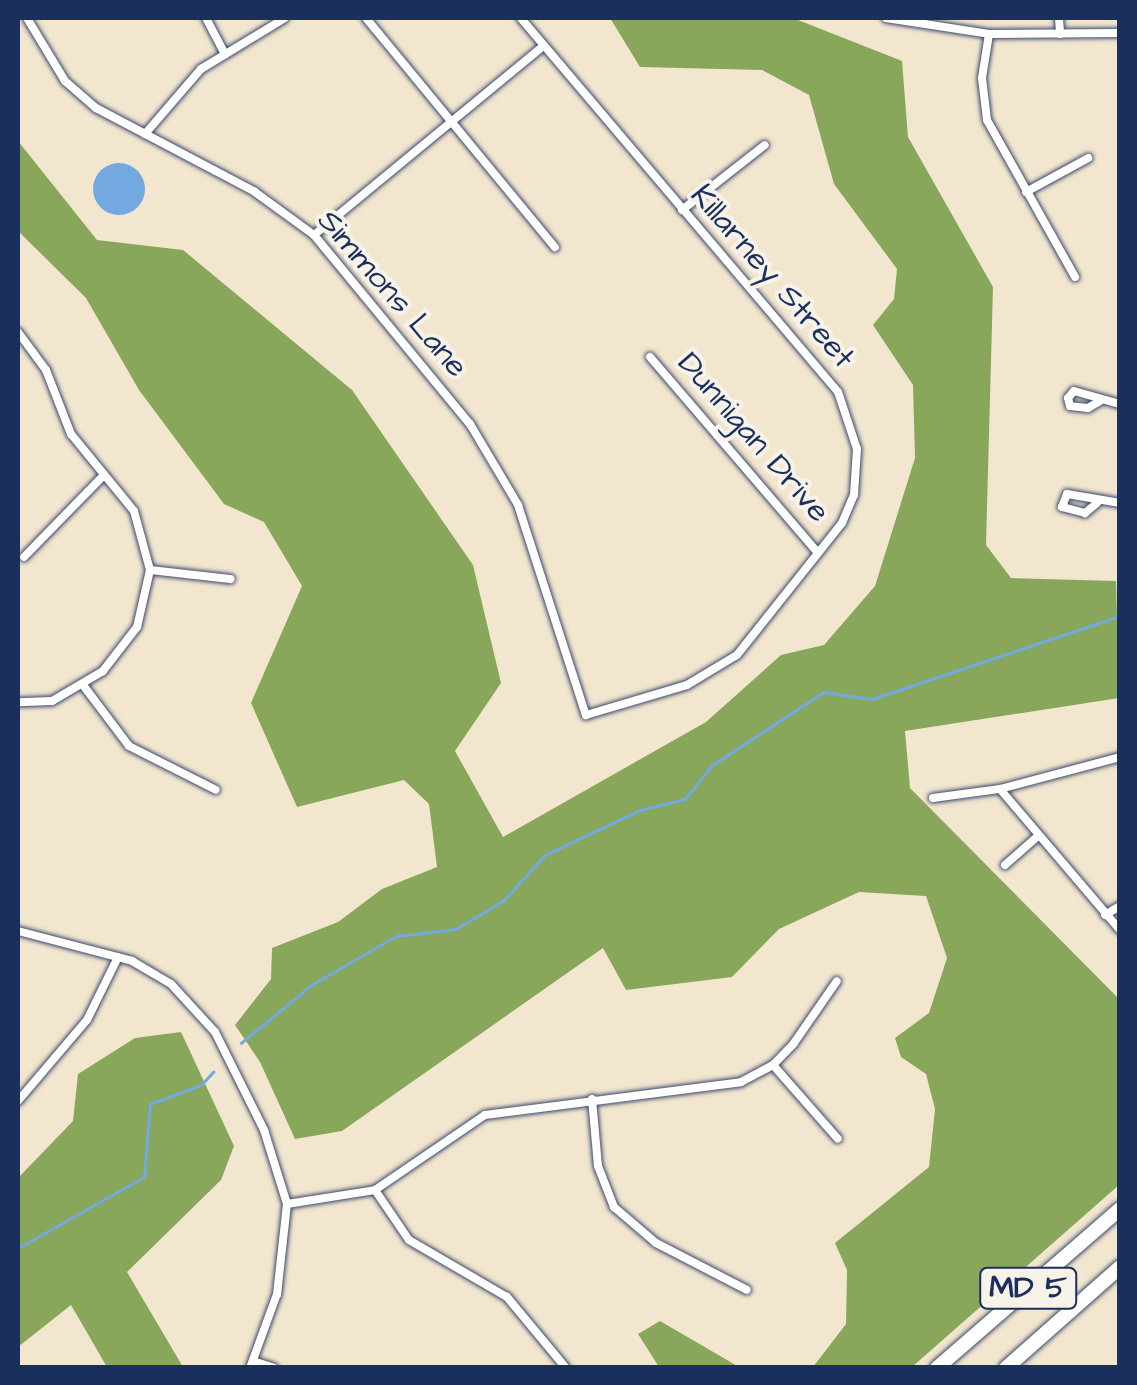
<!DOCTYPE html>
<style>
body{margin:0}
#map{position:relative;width:1137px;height:1385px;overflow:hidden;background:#f3e6cf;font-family:"Architects Daughter",sans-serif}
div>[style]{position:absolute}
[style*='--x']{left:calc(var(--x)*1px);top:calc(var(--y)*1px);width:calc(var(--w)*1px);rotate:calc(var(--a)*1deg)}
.forest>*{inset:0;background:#88a75b}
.water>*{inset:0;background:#73a8e0}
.round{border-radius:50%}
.stream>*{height:2.5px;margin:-1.25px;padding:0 1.25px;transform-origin:1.25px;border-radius:1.25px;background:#73a8e0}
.roads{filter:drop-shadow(0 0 2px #3b4a6f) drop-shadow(0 0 2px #3b4a6f)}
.street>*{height:8px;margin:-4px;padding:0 4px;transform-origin:4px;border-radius:4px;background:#fff}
.highway>*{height:14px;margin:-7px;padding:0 7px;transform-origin:7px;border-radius:7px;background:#fff}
span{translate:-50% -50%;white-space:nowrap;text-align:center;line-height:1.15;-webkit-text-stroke:8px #f7f3e8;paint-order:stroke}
.shield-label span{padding:2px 8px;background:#f7f3e8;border:2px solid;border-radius:8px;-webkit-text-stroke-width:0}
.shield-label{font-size:30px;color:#1b2f5e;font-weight:700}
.street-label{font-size:32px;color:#1b2f5e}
.frame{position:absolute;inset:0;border:20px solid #1b2f5e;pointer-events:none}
</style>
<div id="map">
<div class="forest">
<div style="clip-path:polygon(610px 18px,793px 18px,902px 61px,908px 137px,993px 287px,986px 545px,1011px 578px,1116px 581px,1119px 698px,905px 731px,910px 788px,1120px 1000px,1119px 1185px,912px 1367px,813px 1367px,846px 1324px,847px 1270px,835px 1243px,929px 1167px,935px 1109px,926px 1074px,901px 1057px,895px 1038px,929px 1013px,947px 958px,926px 896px,859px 892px,779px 929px,732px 977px,626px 990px,603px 948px,342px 1131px,295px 1139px,260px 1062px,235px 1025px,271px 979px,272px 948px,338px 922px,382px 889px,437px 867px,429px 804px,404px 780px,297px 807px,251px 703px,302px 586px,264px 522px,224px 504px,139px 390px,86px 298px,18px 231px,18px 141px,97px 240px,183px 250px,352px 390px,473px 565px,501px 683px,455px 751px,503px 837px,706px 722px,781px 655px,824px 645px,875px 586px,915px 458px,913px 385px,873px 325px,894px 299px,897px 269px,834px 184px,809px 95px,762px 70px,640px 67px)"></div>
<div style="clip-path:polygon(181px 1032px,234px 1146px,221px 1180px,127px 1272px,183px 1367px,107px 1367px,71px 1305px,18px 1347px,18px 1178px,73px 1121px,78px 1074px,135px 1038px)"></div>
<div style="clip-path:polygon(660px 1321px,739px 1367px,659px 1367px,638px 1334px)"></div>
</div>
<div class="water">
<div class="round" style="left:93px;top:163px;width:52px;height:52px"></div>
</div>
<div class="stream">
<div style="--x:241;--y:1043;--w:91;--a:-39.6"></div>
<div style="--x:311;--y:985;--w:98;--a:-30"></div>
<div style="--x:396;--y:936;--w:60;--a:-6.7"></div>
<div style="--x:456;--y:929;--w:55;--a:-30.8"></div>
<div style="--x:503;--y:901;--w:62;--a:-47.6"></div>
<div style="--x:545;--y:855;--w:105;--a:-25.3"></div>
<div style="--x:640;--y:810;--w:46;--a:-13.7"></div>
<div style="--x:685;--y:799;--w:43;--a:-51.5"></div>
<div style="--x:712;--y:765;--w:134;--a:-33.1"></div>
<div style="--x:824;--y:692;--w:49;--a:8.3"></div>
<div style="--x:872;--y:699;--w:262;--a:-18.5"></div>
<div style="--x:18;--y:1248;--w:145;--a:-29.4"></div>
<div style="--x:144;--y:1177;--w:73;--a:-85.3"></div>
<div style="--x:150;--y:1104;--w:54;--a:-20.4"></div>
<div style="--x:201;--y:1085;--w:18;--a:-47"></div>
</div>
<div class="roads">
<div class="street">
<div style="--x:27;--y:18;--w:74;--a:58.9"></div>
<div style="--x:65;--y:81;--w:41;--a:41.1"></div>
<div style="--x:96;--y:108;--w:180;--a:27.8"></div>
<div style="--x:255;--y:192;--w:73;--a:36.1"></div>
<div style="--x:314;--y:235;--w:245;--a:50.5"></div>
<div style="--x:470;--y:424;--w:94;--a:59.3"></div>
<div style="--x:518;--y:505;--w:221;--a:72.1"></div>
<div style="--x:586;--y:715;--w:105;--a:-16.5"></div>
<div style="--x:687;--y:685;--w:58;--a:-31"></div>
<div style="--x:737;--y:655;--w:169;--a:-51.5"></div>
<div style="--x:842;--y:523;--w:30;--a:-67"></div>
<div style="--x:854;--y:495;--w:46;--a:-86.3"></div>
<div style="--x:857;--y:449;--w:60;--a:-108.4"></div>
<div style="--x:838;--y:392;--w:490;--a:-130.3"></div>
<div style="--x:206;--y:18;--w:41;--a:62.2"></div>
<div style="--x:366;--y:18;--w:297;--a:50.5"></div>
<div style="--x:886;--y:18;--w:104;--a:8.8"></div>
<div style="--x:989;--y:34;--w:131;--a:-0.4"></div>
<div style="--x:1059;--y:18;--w:16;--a:86"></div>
<div style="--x:989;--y:34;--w:45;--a:99"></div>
<div style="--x:982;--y:78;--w:42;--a:83.2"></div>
<div style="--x:987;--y:120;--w:180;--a:60.7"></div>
<div style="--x:145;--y:134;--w:86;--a:-49.3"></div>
<div style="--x:201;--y:69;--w:98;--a:-31.3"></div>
<div style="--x:1026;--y:192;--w:71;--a:-28.7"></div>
<div style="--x:682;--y:210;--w:105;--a:-38.1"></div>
<div style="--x:314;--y:235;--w:297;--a:-39.5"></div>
<div style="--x:18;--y:332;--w:47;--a:53.6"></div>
<div style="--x:46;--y:370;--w:69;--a:68.7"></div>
<div style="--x:71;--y:434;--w:99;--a:50.7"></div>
<div style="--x:134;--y:511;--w:61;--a:74.8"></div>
<div style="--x:150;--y:570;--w:58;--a:102.8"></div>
<div style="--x:137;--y:627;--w:56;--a:127.7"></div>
<div style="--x:103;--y:671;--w:59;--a:149.5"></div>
<div style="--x:52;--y:701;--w:34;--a:178"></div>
<div style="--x:650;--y:357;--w:258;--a:49.4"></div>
<div style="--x:1100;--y:401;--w:14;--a:150"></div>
<div style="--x:1088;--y:408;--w:18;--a:-174"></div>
<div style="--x:1070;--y:406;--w:8;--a:-104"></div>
<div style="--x:1068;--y:398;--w:9;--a:-49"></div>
<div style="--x:1074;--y:391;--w:48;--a:15.8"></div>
<div style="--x:1097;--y:503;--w:16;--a:140"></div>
<div style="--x:1085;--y:513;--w:24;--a:-165"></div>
<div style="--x:1062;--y:507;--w:14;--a:-69"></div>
<div style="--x:1067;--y:494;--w:54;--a:9.6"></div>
<div style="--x:24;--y:557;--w:113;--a:-45.7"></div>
<div style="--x:150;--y:570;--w:81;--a:6.4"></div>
<div style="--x:83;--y:685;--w:76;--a:53"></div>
<div style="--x:129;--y:746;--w:97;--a:26.8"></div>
<div style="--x:1000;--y:789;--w:185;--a:49.6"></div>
<div style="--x:933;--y:798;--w:68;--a:-7.7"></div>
<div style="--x:1000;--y:789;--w:124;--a:-14.9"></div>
<div style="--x:1005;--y:865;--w:44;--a:-41.3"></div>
<div style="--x:1105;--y:915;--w:17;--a:-31"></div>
<div style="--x:18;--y:931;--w:118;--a:14.7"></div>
<div style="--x:132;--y:961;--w:45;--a:30.5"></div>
<div style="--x:171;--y:984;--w:65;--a:47.5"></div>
<div style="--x:215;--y:1032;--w:110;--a:63.4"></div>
<div style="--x:264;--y:1130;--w:77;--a:72.7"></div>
<div style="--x:287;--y:1204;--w:91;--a:96.3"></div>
<div style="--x:277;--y:1294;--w:79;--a:110"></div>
<div style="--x:773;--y:1065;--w:98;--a:48.7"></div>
<div style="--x:592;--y:1099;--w:67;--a:84.9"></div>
<div style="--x:598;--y:1166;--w:44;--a:68.7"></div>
<div style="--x:614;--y:1207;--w:55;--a:40.6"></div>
<div style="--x:656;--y:1243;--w:102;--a:27.3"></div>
<div style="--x:18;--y:1101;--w:106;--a:-49.6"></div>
<div style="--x:87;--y:1020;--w:70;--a:-63.8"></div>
<div style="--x:375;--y:1190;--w:60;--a:55.8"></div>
<div style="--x:409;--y:1240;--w:113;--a:30.2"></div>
<div style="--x:507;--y:1297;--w:92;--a:50.3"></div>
<div style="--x:287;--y:1204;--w:89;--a:-9"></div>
<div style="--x:375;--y:1190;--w:133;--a:-34.3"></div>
<div style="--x:485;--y:1115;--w:258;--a:-7.3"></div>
<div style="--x:741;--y:1082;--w:36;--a:-28"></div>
<div style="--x:773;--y:1065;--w:30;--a:-46"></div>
<div style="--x:794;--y:1043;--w:75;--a:-55.3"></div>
<div style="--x:253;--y:1361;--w:22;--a:18"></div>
</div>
<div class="highway">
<div style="--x:937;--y:1368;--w:242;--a:-41"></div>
<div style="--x:1006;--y:1368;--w:152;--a:-41.5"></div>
</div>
</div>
<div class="shield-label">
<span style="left:1028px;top:1288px">MD 5</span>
</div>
<div class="street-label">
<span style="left:772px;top:277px;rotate:49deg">Killarney Street</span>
<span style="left:392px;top:294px;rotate:49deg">Simmons Lane</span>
<span style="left:753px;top:438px;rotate:49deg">Dunnigan Drive</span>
</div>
<div class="frame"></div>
</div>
